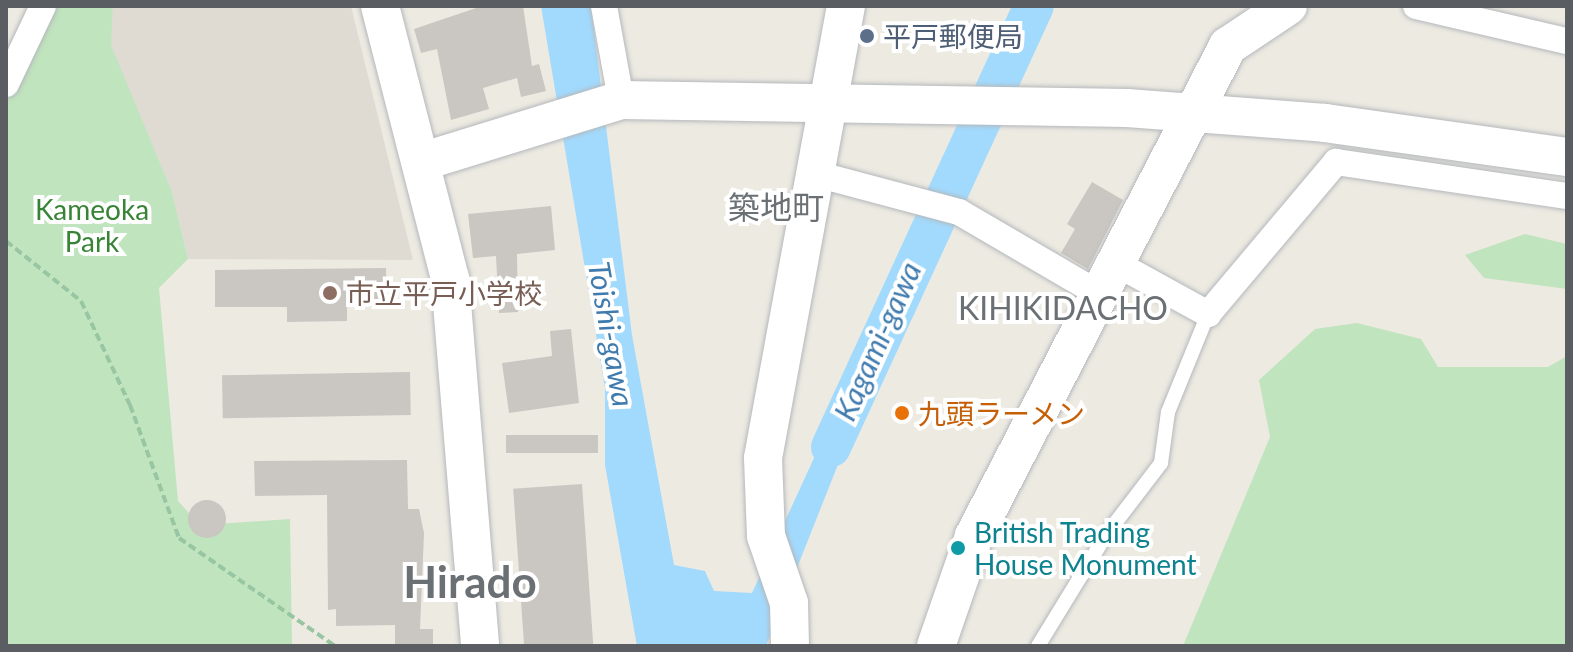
<!DOCTYPE html>
<meta charset="utf-8">
<style>
body{margin:0}
#map{position:relative;width:1573px;height:652px;overflow:hidden;background:#edeae2;font-family:Lato,"Noto Sans JP",sans-serif}
div>[style]{position:absolute}
[style*='--x']{left:calc(var(--x)*1px);top:calc(var(--y)*1px);width:calc(var(--w)*1px);rotate:calc(var(--a)*1deg)}
.education>*{inset:0;background:#dfdbd3}
.green>*{inset:0;background:#c0e4be}
.water>*{inset:0;background:#a2dafd}
.river>*{height:40px;margin:-20px;padding:0 20px;transform-origin:20px;border-radius:20px;background:#a2dafd}
.building>*{inset:0;background:#cac6c1;transform-origin:0 0}
.round{border-radius:50%}
.path>*{height:4px;margin-top:-2px;transform-origin:0;background:repeating-linear-gradient(90deg,#98c5a2 0 8px,transparent 0 12px)}
.roads{filter:drop-shadow(0 0 2px #b4b8bc) drop-shadow(0 0 2px #b4b8bc)}
.lane>*{height:14px;margin:-7px;padding:0 7px;transform-origin:7px;border-radius:7px;background:#fff}
.street>*{height:26px;margin:-13px;padding:0 13px;transform-origin:13px;border-radius:13px;background:#fff}
.secondary>*{height:38px;margin:-19px;padding:0 19px;transform-origin:19px;border-radius:19px;background:#fff}
.dots>*{width:22px;height:22px;translate:-50% -50%;box-sizing:border-box;border:4px solid #fff;border-radius:50%}
span{translate:-50% -50%;white-space:nowrap;text-align:center;line-height:1.15;-webkit-text-stroke:8px #fff;paint-order:stroke}
.service-label{font-size:28px;color:#4e5e75}
.left{translate:0 -50%;text-align:left}
.park-label{font-size:28px;color:#378437}
.education-label{font-size:28px;color:#785e54}
.food-label{font-size:28px;color:#c56008}
.culture-label{font-size:28px;color:#0d838f}
.water-label{font-size:30px;color:#407bae;font-style:italic}
.quarter-label{font-size:32px;color:#6b7074}
.town-label{font-size:44px;color:#6b7074;font-weight:700}
.frame{position:absolute;inset:0;border:8px solid #5a5e62;pointer-events:none}
</style>
<div id="map">
<div class="education">
<div style="clip-path:polygon(113px 6px,351px 6px,413px 260px,188px 259px,172px 192px,110px 45px)"></div>
</div>
<div class="green">
<div style="clip-path:polygon(52px 6px,113px 6px,111px 45px,172px 192px,188px 259px,159px 288px,178px 501px,200px 525px,290px 519px,292px 646px,6px 646px,6px 103px)"></div>
<div style="clip-path:polygon(1525px 234px,1567px 244px,1567px 289px,1484px 278px,1465px 255px)"></div>
<div style="clip-path:polygon(1357px 323px,1421px 339px,1438px 367px,1548px 367px,1567px 356px,1567px 646px,1183px 646px,1270px 437px,1259px 380px,1315px 329px)"></div>
</div>
<div class="water">
<div style="clip-path:polygon(541px 6px,591px 6px,632px 335px,674px 565px,705px 571px,714px 591px,752px 593px,842px 397px,864px 399px,766px 646px,637px 646px,605px 465px,605px 388px)"></div>
</div>
<div class="river">
<div style="--x:831;--y:447;--w:485;--a:-65.3"></div>
</div>
<div class="building">
<div style="clip-path:polygon(482px 6px,523px 6px,532px 66px,539px 64px,546px 91px,521px 97px,517px 78px,483px 88px,489px 109px,451px 120px,437px 49px,421px 53px,414px 29px)"></div>
<div style="clip-path:polygon(1092px 182px,1123px 200px,1088px 269px,1061px 253px,1075px 229px,1067px 224px)"></div>
<div style="clip-path:polygon(551px 206px,555px 250px,517px 254px,518px 312px,499px 313px,496px 256px,473px 258px,468px 214px)"></div>
<div style="clip-path:polygon(386px 268px,387px 306px,347px 306px,347px 321px,287px 322px,287px 307px,215px 307px,215px 270px)"></div>
<div style="clip-path:polygon(571px 329px,579px 403px,509px 413px,502px 363px,552px 356px,550px 331px)"></div>
<div style="left:410px;top:372px;width:43px;height:188px;rotate:89deg"></div>
<div style="left:598px;top:435px;width:18px;height:92px;rotate:90deg"></div>
<div style="clip-path:polygon(407px 460px,408px 509px,419px 509px,424px 533px,420px 629px,433px 629px,433px 646px,395px 646px,395px 625px,336px 626px,336px 609px,328px 610px,327px 495px,255px 496px,254px 461px)"></div>
<div style="left:582px;top:484px;width:162px;height:69px;rotate:86deg"></div>
<div class="round" style="left:188px;top:500px;width:38px;height:38px"></div>
</div>
<div class="path">
<div style="--x:6;--y:241;--w:96;--a:38.7"></div>
<div style="--x:81;--y:301;--w:115;--a:64.8"></div>
<div style="--x:130;--y:405;--w:142;--a:69.8"></div>
<div style="--x:179;--y:538;--w:190;--a:34.7"></div>
</div>
<div class="roads">
<div class="lane">
<div style="--x:1038;--y:646;--w:130;--a:-58.5"></div>
<div style="--x:1106;--y:535;--w:91;--a:-52.6"></div>
<div style="--x:1161;--y:463;--w:51;--a:-82.2"></div>
<div style="--x:1168;--y:412;--w:106;--a:-67.8"></div>
</div>
<div class="street">
<div style="--x:604;--y:6;--w:96;--a:79.7"></div>
<div style="--x:1416;--y:6;--w:155;--a:13.1"></div>
<div style="--x:6;--y:84;--w:86;--a:-64.6"></div>
<div style="--x:816;--y:174;--w:148;--a:14.9"></div>
<div style="--x:959;--y:212;--w:167;--a:30.3"></div>
<div style="--x:1119;--y:265;--w:102;--a:28.8"></div>
<div style="--x:1208;--y:314;--w:199;--a:-49.9"></div>
<div style="--x:1336;--y:162;--w:233;--a:8.4"></div>
</div>
<div class="secondary">
<div style="--x:380;--y:6;--w:282;--a:75.6"></div>
<div style="--x:450;--y:279;--w:368;--a:85.3"></div>
<div style="--x:421;--y:162;--w:209;--a:-17.2"></div>
<div style="--x:621;--y:100;--w:506;--a:0.91"></div>
<div style="--x:1127;--y:108;--w:199;--a:4.3"></div>
<div style="--x:1325;--y:123;--w:244;--a:8"></div>
<div style="--x:790;--y:646;--w:43;--a:-91.3"></div>
<div style="--x:789;--y:603;--w:71;--a:-108.9"></div>
<div style="--x:766;--y:536;--w:78;--a:-92.2"></div>
<div style="--x:763;--y:458;--w:460;--a:-79.6"></div>
<div style="--x:936;--y:646;--w:116;--a:-70.9"></div>
<div style="--x:974;--y:536;--w:552;--a:-62.6"></div>
<div style="--x:1228;--y:46;--w:72;--a:-33.7"></div>
</div>
</div>
<div class="dots">
<div style="left:867px;top:36px;background:#5c6f8a"></div>
<div style="left:330px;top:293px;background:#8d6e63"></div>
<div style="left:902px;top:413px;background:#e8710a"></div>
<div style="left:958px;top:548px;background:#0f9aa8"></div>
</div>
<div class="service-label">
<span class="left" style="left:883px;top:36px">平戸郵便局</span>
</div>
<div class="park-label">
<span style="left:92px;top:225px">Kameoka<br>Park</span>
</div>
<div class="education-label">
<span class="left" style="left:346px;top:293px">市立平戸小学校</span>
</div>
<div class="food-label">
<span class="left" style="left:918px;top:413px">九頭ラーメン</span>
</div>
<div class="culture-label">
<span class="left" style="left:974px;top:548px">British Trading<br>House Monument</span>
</div>
<div class="water-label">
<span style="left:612px;top:334px;rotate:80deg">Toishi-gawa</span>
<span style="left:877px;top:341px;rotate:-66deg">Kagami-gawa</span>
</div>
<div class="quarter-label">
<span style="left:776px;top:207px">築地町</span>
<span style="left:1063px;top:308px">KIHIKIDACHO</span>
</div>
<div class="town-label">
<span style="left:470px;top:581px">Hirado</span>
</div>
<div class="frame"></div>
</div>
